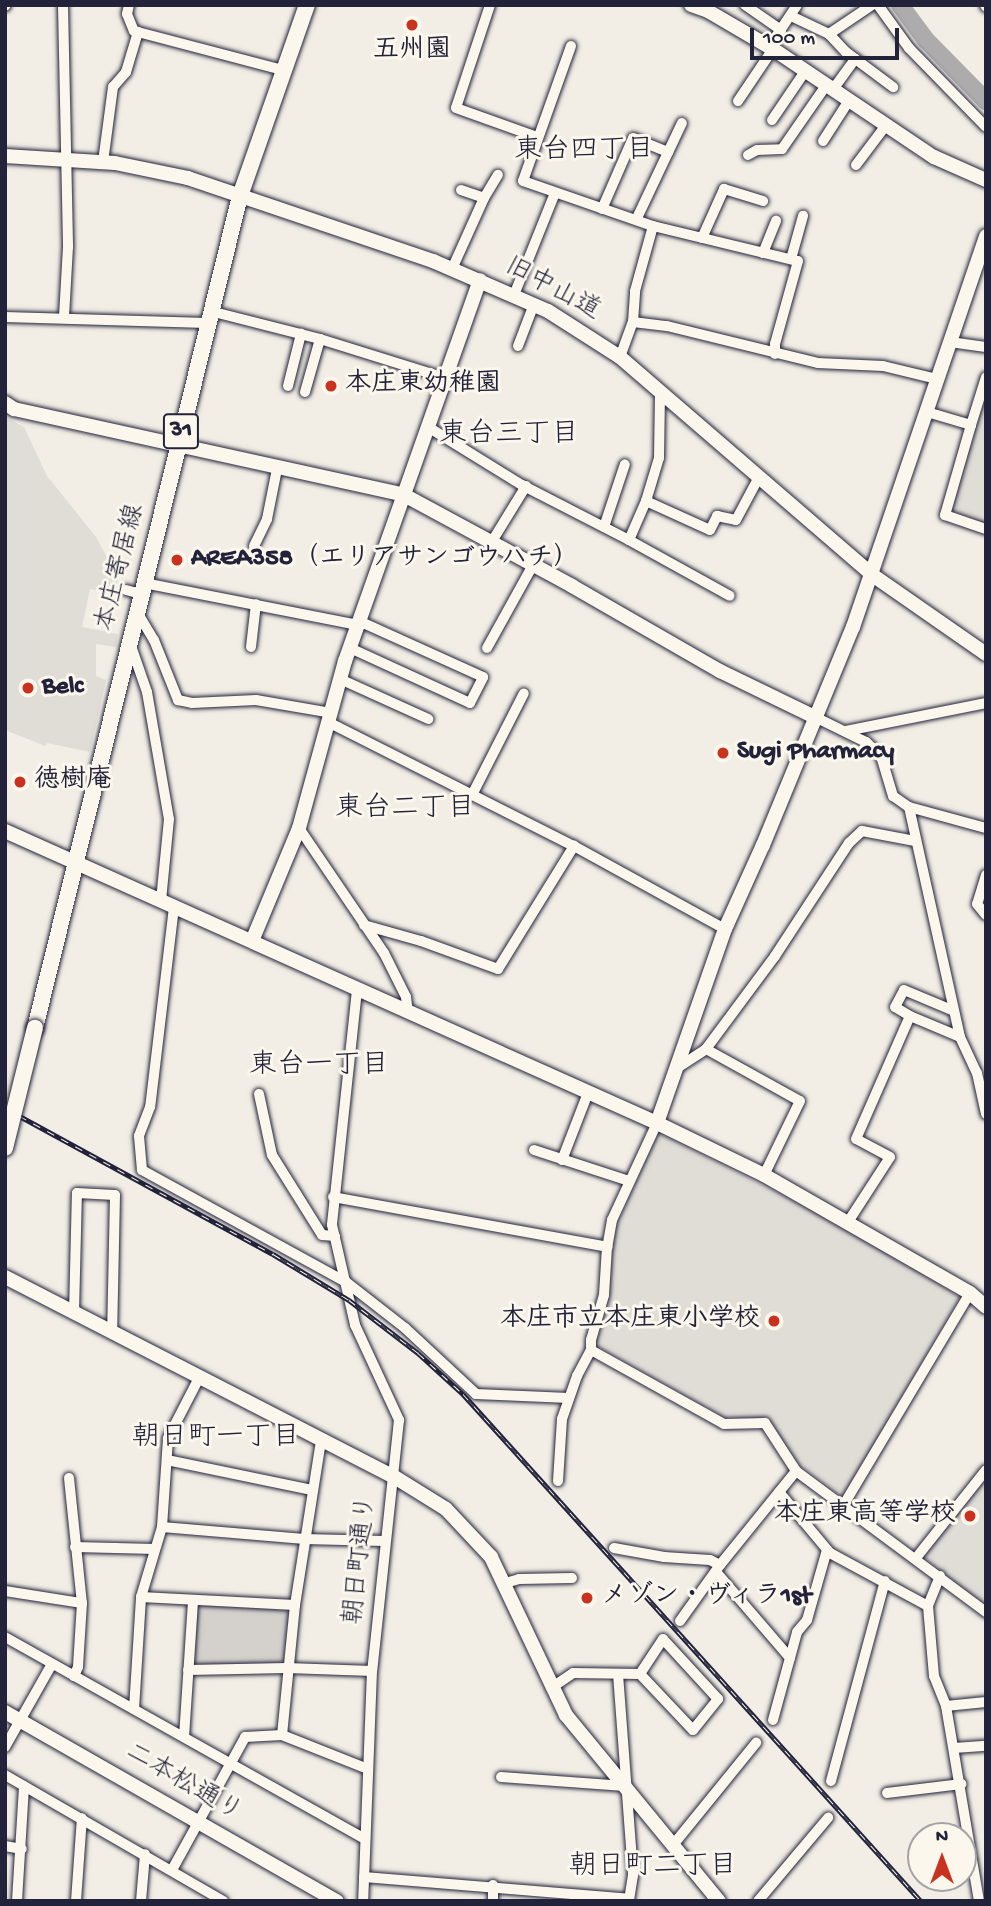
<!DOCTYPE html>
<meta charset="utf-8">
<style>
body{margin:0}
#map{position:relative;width:991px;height:1906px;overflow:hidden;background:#f2eee5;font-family:"Gochi Hand","Klee One",sans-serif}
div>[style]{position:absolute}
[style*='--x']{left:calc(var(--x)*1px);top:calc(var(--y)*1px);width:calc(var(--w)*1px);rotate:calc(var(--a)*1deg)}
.built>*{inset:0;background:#e0dcd6}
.green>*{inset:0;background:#d4d1cc}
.river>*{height:18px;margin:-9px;padding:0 9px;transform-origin:9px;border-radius:9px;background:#aeabad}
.roads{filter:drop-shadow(0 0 2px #22223b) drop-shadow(0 0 2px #22223b)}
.street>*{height:10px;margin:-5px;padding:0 5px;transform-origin:5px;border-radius:5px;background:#fbf7ec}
.secondary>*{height:14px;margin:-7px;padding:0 7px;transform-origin:7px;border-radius:7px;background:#fbf7ec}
.primary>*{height:16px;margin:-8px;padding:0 8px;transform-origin:8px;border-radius:8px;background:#fbf7ec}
.rail>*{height:5px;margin-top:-2.5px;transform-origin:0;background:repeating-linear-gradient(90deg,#fbf7ec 0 8px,#22223b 0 16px);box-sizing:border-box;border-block:2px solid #22223b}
.bridges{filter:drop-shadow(0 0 2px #22223b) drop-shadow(0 0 2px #22223b)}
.primary-bridge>*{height:16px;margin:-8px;padding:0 8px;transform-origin:8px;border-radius:8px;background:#fbf7ec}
.dots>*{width:19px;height:19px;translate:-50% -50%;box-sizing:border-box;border:4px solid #fbf7ec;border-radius:50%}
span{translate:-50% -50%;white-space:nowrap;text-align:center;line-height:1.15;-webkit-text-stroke:6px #fbf7ec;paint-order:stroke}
.shield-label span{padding:2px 5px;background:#fbf7ec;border:2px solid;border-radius:5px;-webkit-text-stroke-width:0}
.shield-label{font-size:24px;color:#22223b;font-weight:700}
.poi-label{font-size:26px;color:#22223b;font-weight:700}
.left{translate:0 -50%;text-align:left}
.right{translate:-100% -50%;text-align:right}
.street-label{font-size:26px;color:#22223b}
.neighbourhood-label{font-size:28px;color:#22223b}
.frame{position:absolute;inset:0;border:7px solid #22223b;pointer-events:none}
.north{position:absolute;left:907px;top:1822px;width:70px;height:70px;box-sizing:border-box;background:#fbf7ec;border:2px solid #a4a2a5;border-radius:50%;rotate:0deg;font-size:19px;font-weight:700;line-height:28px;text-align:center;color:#22223b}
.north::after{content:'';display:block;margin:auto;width:24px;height:32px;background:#c8321e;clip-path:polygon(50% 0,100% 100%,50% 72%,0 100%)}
.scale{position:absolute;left:750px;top:28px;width:149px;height:32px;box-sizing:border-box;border:4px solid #22223b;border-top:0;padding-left:9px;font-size:21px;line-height:24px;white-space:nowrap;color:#22223b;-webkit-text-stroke:5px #fbf7ec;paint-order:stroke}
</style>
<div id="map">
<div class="built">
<div style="clip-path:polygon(986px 390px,986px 524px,950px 511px)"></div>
<div style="clip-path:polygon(5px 417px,24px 427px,47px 476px,96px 537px,118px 578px,116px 595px,90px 589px,82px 627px,118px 634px,116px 647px,96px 644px,96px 676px,106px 680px,90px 752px,47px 743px,45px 746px,5px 730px)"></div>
<div style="clip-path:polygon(658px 1133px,842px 1225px,960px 1297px,843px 1498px,798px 1463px,765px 1419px,725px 1417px,596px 1345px,608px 1294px,614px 1232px)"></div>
<div style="clip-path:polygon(986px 1476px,986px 1607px,923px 1556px)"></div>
</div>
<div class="green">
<div style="clip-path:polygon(200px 1604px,286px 1610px,290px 1614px,284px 1659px,280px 1663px,197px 1667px,194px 1665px,197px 1607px)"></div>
</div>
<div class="river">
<div style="--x:900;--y:5;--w:44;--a:53.4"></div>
<div style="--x:926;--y:40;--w:86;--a:45.5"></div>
</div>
<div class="roads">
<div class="street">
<div style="--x:63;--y:5;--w:242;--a:88.8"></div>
<div style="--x:68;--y:247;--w:70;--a:93.3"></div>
<div style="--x:129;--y:5;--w:9;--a:103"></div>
<div style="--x:127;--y:14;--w:18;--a:68"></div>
<div style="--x:134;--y:31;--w:154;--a:14.7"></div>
<div style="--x:490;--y:5;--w:108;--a:108.3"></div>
<div style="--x:456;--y:108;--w:86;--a:19.7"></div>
<div style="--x:745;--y:5;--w:44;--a:34.8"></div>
<div style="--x:878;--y:5;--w:53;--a:54.2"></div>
<div style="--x:909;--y:48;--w:110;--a:45.7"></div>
<div style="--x:985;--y:5;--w:2;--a:63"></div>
<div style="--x:5;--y:6;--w:1;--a:-45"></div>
<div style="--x:791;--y:16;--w:42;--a:25.3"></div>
<div style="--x:829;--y:34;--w:52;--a:-34"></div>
<div style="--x:829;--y:34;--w:25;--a:47"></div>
<div style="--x:846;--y:52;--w:59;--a:36.7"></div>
<div style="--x:571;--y:46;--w:143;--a:109.6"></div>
<div style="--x:523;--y:181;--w:138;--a:19.1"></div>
<div style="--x:653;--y:226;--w:149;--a:13.6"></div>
<div style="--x:798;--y:261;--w:86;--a:105.5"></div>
<div style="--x:775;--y:344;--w:10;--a:90"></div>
<div style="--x:769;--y:47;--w:50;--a:-56.3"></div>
<div style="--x:834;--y:88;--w:36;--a:-54"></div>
<div style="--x:738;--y:101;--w:63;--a:-56.1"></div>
<div style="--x:772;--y:120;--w:60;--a:-55.8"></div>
<div style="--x:823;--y:141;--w:50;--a:-57.3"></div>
<div style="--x:748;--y:155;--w:10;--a:-29"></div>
<div style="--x:757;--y:150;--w:25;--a:-2"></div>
<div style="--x:782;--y:149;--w:79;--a:-55.3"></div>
<div style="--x:103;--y:162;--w:76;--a:-82.4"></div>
<div style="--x:113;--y:87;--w:20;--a:-49"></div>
<div style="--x:126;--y:72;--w:42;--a:-73.3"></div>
<div style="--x:856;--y:165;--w:51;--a:-52.9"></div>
<div style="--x:461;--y:190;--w:24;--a:19"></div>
<div style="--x:602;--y:209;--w:77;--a:-66.4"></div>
<div style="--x:633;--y:138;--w:38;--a:22"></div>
<div style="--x:637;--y:218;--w:105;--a:-64.7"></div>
<div style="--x:702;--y:238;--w:54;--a:-65.8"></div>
<div style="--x:724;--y:189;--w:41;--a:17.1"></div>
<div style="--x:763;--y:253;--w:35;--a:-68"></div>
<div style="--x:791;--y:259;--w:45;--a:-74.4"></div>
<div style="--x:452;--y:269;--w:78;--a:-65.7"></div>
<div style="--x:484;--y:198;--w:27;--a:-59"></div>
<div style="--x:514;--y:295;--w:110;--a:-68.1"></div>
<div style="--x:210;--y:311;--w:114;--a:14.3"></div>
<div style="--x:320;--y:339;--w:131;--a:17.3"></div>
<div style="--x:5;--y:317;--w:202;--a:1.7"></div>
<div style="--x:633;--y:322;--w:31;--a:-86"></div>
<div style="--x:635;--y:291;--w:67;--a:-74.5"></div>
<div style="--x:950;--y:342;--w:36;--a:8"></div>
<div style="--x:518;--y:346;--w:45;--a:-69.1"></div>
<div style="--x:620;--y:357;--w:37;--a:-70"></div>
<div style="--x:633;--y:322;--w:34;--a:7"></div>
<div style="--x:667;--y:326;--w:155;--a:13.8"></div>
<div style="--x:818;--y:363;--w:65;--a:2.6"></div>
<div style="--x:883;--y:366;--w:56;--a:13.5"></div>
<div style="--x:288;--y:386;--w:54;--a:-76"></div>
<div style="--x:305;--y:392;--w:55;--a:-74.2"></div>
<div style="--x:927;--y:412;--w:46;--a:16.5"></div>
<div style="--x:971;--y:425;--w:94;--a:106.1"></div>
<div style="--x:945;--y:515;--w:43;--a:18.9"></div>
<div style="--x:971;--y:425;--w:50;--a:-72.6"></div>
<div style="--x:428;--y:427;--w:110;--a:31.7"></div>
<div style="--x:522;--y:485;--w:120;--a:27.2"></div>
<div style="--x:629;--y:540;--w:43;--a:-66.4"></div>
<div style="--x:646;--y:501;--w:70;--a:24.4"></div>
<div style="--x:710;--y:530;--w:16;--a:-63"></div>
<div style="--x:717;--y:516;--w:19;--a:12"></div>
<div style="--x:736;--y:520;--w:49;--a:-61.9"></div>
<div style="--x:646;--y:501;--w:45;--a:-73.2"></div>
<div style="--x:659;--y:458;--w:66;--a:-89.1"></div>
<div style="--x:604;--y:527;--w:66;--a:-71.6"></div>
<div style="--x:629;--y:540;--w:115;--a:29"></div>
<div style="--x:491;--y:543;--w:67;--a:-58.4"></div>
<div style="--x:254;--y:546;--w:30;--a:-64"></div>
<div style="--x:267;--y:519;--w:51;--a:-78.7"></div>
<div style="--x:144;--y:583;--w:218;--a:11.1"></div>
<div style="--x:126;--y:590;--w:16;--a:15"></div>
<div style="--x:137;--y:612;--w:33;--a:59"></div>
<div style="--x:154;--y:640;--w:65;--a:68.2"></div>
<div style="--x:178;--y:700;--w:14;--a:12"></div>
<div style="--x:192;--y:703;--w:64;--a:-2.7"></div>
<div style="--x:256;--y:700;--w:76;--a:9.8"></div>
<div style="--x:131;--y:646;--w:49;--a:70.8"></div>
<div style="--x:147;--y:692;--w:129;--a:80.2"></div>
<div style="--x:169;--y:819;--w:82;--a:95.6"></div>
<div style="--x:251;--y:647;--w:43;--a:-83.4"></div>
<div style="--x:350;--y:648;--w:132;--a:24.6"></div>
<div style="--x:470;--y:703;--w:29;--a:-63"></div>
<div style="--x:483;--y:677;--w:134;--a:-155.7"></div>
<div style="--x:487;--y:648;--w:95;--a:-61"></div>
<div style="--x:340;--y:679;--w:97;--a:24.4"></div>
<div style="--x:817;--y:718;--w:55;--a:26.1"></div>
<div style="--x:866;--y:742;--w:21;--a:43"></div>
<div style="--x:881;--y:756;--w:42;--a:73.3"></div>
<div style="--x:893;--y:796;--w:19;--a:35"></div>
<div style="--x:909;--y:807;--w:80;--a:15.3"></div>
<div style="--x:328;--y:722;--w:275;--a:26.8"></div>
<div style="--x:574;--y:846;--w:172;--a:28.8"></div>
<div style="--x:846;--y:731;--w:143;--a:-11.3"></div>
<div style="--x:472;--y:795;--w:114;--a:-63"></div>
<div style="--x:909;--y:807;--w:236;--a:77.5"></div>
<div style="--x:960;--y:1037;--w:40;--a:65"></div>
<div style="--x:977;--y:1073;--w:42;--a:77.6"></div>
<div style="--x:299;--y:828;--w:151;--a:55.8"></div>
<div style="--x:384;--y:953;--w:49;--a:63.4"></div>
<div style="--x:406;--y:997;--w:16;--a:83"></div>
<div style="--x:986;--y:875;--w:30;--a:107"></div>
<div style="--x:977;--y:904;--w:14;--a:51"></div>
<div style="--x:174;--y:907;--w:201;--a:96.8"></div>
<div style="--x:150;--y:1107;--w:31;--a:111"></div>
<div style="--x:139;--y:1136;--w:34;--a:85"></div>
<div style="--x:142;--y:1170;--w:233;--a:28.8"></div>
<div style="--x:346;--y:1282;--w:75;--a:37.9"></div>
<div style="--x:405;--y:1328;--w:97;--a:42.9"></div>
<div style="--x:476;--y:1394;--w:93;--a:2.5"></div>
<div style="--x:364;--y:925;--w:59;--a:15.7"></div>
<div style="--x:421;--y:941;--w:82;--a:20"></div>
<div style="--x:498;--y:969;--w:145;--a:-58.3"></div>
<div style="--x:357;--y:990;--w:236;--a:96.1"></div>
<div style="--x:332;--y:1225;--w:103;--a:77"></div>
<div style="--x:355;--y:1325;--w:105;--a:65.1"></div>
<div style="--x:399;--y:1420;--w:252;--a:96.1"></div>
<div style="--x:372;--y:1671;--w:230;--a:92.2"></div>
<div style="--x:910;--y:1016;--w:17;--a:-149"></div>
<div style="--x:895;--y:1007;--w:19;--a:-62"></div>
<div style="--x:904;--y:990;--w:54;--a:22.8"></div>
<div style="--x:706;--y:1049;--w:107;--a:29"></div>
<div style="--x:800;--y:1101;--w:82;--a:115.9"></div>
<div style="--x:677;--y:1068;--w:35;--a:-33"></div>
<div style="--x:706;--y:1049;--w:116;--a:-53.4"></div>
<div style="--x:775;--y:956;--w:135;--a:-56.8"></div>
<div style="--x:849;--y:843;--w:18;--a:-43"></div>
<div style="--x:862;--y:831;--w:54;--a:10.7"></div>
<div style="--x:259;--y:1094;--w:62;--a:78"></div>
<div style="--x:272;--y:1155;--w:94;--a:58"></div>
<div style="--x:322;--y:1235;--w:13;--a:4"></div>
<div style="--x:657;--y:1123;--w:107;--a:114.9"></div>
<div style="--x:612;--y:1220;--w:27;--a:100"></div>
<div style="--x:607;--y:1247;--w:48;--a:93.6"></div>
<div style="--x:604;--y:1295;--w:47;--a:106.1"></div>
<div style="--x:591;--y:1340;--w:10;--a:90"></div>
<div style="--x:591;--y:1350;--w:152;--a:29.1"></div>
<div style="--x:724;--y:1424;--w:41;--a:-1.4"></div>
<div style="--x:765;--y:1423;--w:57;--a:57.1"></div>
<div style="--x:796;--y:1471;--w:237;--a:36.6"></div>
<div style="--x:534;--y:1150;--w:100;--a:18.1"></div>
<div style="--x:562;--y:1160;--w:72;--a:-68.8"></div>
<div style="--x:333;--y:1197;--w:279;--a:10.3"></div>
<div style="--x:848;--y:1222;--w:77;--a:-57.1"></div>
<div style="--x:890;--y:1157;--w:38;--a:-152"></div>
<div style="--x:856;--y:1139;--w:134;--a:-66.3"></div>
<div style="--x:910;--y:1016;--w:54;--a:22.8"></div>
<div style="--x:74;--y:1313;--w:120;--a:-88.6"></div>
<div style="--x:77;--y:1193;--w:38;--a:3"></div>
<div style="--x:115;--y:1195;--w:138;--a:91.2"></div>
<div style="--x:167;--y:1460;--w:148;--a:11.7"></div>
<div style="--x:69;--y:1478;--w:126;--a:84.1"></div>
<div style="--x:82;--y:1603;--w:64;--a:93.6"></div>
<div style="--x:78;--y:1667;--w:10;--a:114"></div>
<div style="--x:558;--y:1481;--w:62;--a:-86.3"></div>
<div style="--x:562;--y:1419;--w:46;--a:-70.8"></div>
<div style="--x:577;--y:1376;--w:30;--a:-62"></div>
<div style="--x:779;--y:1492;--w:80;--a:50.1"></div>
<div style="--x:830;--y:1553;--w:111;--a:28.4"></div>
<div style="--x:843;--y:1506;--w:248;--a:-59.2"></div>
<div style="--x:162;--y:1527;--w:143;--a:4.8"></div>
<div style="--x:304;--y:1539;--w:80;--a:1.4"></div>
<div style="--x:75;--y:1547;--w:80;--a:1.4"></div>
<div style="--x:614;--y:1548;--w:51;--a:10.2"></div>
<div style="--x:664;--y:1557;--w:46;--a:3.7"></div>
<div style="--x:710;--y:1560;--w:11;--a:27"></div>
<div style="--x:916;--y:1558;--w:112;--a:-51.5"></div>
<div style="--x:717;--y:1573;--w:112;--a:49.3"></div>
<div style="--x:940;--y:1576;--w:32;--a:112"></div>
<div style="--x:928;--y:1606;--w:70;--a:85.1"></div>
<div style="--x:934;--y:1676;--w:32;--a:68"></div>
<div style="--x:946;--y:1706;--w:198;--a:80.4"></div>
<div style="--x:502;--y:1584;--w:18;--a:-16"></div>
<div style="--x:519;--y:1579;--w:53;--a:-1.1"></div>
<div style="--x:5;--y:1591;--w:78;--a:8.9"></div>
<div style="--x:141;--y:1597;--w:154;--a:3"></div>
<div style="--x:680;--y:1621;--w:69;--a:-54.5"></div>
<div style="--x:720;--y:1565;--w:121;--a:-51"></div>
<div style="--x:5;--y:1637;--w:413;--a:29.3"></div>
<div style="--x:188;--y:1670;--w:99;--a:-1.2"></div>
<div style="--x:287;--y:1668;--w:85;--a:2"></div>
<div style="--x:618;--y:1674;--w:202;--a:85.7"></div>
<div style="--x:633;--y:1875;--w:26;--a:99"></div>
<div style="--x:551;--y:1688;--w:27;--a:-34"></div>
<div style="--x:573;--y:1673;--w:67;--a:0.9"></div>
<div style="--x:640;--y:1674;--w:77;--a:46.6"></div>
<div style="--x:693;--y:1730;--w:40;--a:-51"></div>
<div style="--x:718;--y:1699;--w:81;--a:-132.5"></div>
<div style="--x:663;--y:1639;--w:42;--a:123.3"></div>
<div style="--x:946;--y:1706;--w:40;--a:-5.7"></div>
<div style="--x:134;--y:1709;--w:112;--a:-86.4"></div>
<div style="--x:141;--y:1597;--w:73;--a:-73.3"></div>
<div style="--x:162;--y:1527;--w:89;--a:-86.1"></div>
<div style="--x:168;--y:1438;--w:68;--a:-62.7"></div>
<div style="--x:773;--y:1720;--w:91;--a:-74.7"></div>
<div style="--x:797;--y:1632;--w:16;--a:-50"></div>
<div style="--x:807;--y:1620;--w:73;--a:-74.1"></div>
<div style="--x:282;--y:1735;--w:131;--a:-84.3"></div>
<div style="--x:295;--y:1605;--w:167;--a:-81"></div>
<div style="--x:184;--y:1737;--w:137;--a:-86.2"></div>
<div style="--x:5;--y:1747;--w:95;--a:-60.5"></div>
<div style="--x:954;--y:1748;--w:32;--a:-4"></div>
<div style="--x:5;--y:1775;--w:252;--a:30"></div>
<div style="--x:501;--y:1777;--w:124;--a:4.2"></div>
<div style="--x:831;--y:1781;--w:207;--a:-74.9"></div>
<div style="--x:887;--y:1793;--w:75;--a:-6.9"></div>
<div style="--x:673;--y:1845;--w:132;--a:-50.9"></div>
<div style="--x:5;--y:1846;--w:17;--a:10"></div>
<div style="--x:172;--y:1870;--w:152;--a:-61.2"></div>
<div style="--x:245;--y:1737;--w:37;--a:-3"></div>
<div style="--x:282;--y:1735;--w:92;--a:21.6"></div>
<div style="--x:364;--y:1877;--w:266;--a:4.7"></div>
<div style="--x:17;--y:1901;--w:115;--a:-86.5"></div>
<div style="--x:76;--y:1901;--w:83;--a:-85.9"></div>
<div style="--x:141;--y:1901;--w:47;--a:-85.1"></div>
<div style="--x:493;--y:1901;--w:16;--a:-90"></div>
<div style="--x:758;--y:1901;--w:109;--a:-49.9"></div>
</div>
<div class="secondary">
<div style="--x:691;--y:5;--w:18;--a:19"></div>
<div style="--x:708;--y:11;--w:75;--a:30.3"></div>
<div style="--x:773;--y:49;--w:194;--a:33.9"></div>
<div style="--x:934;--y:157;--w:57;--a:23.9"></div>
<div style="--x:5;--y:156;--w:110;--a:3.6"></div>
<div style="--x:115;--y:163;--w:75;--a:11.6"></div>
<div style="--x:188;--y:178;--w:259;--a:18.7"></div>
<div style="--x:433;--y:261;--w:125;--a:23.5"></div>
<div style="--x:548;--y:311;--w:85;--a:32.6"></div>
<div style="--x:620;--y:357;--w:332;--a:40.8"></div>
<div style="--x:871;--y:574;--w:140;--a:34.8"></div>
<div style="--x:5;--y:403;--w:11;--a:34"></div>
<div style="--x:14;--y:409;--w:399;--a:12.4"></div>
<div style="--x:404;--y:495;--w:191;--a:28.4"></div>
<div style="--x:572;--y:586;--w:171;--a:29.9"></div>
<div style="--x:720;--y:671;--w:108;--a:25.9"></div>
<div style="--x:5;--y:831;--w:714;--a:24.13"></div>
<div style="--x:657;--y:1123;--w:119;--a:25.9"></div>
<div style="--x:764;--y:1175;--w:237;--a:29.8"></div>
<div style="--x:970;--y:1293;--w:21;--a:41"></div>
<div style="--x:252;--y:941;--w:122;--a:-67.4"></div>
<div style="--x:299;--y:828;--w:173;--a:-74.6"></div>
<div style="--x:345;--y:661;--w:404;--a:-70.5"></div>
<div style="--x:657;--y:1123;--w:206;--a:-70.7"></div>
<div style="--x:725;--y:929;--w:92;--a:-65.7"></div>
<div style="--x:763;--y:845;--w:236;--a:-67.6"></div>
<div style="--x:853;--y:627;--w:413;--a:-71.2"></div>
<div style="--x:5;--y:1277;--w:436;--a:27.2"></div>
<div style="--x:393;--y:1476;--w:62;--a:31.9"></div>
<div style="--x:446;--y:1509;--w:66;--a:46.8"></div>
<div style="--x:491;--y:1557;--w:175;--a:64.6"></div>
<div style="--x:566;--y:1715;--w:241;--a:50.6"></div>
<div style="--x:5;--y:1712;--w:382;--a:29.7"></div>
</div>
<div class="primary">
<div style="--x:35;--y:1028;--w:857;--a:-76.16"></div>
<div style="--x:240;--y:196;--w:202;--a:-70.7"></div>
</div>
</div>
<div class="rail">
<div style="--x:5;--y:1108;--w:305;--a:28.6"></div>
<div style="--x:273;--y:1254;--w:89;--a:31.2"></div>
<div style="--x:349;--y:1300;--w:87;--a:37.5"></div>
<div style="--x:418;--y:1353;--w:61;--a:42.3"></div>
<div style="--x:463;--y:1394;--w:683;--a:47.91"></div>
</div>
<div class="bridges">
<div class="primary-bridge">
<div style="--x:5;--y:1148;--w:124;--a:-76"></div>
</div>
</div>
<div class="dots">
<div style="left:412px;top:25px;background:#c8321e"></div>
<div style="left:331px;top:386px;background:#c8321e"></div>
<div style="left:177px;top:560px;background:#c8321e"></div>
<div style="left:28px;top:688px;background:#c8321e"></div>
<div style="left:723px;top:753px;background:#c8321e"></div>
<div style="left:20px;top:782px;background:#c8321e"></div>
<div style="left:774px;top:1321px;background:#c8321e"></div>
<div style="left:970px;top:1516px;background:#c8321e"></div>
<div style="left:587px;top:1598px;background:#c8321e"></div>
</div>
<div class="shield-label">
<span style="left:181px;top:431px">31</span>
</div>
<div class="poi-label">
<span style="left:412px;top:52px">五州園</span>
<span class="left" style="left:345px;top:386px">本庄東幼稚園</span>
<span class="left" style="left:191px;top:560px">AREA358（エリアサンゴウハチ）</span>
<span class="left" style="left:42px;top:688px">Belc</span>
<span class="left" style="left:737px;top:753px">Sugi Pharmacy</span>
<span class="left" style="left:34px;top:782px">徳樹庵</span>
<span class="right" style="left:760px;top:1321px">本庄市立本庄東小学校</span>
<span class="right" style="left:956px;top:1516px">本庄東高等学校</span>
<span class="left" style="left:601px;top:1598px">メゾン・ヴィラ1st</span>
</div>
<div class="street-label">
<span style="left:552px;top:290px;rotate:28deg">旧中山道</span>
<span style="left:122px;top:568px;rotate:-76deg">本庄寄居線</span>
<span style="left:362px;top:1560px;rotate:-84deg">朝日町通り</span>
<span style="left:183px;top:1784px;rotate:30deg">二本松通り</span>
</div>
<div class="neighbourhood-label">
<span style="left:584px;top:152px">東台四丁目</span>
<span style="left:509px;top:436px">東台三丁目</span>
<span style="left:405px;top:810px">東台二丁目</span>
<span style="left:319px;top:1067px">東台一丁目</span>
<span style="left:216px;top:1439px">朝日町一丁目</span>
<span style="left:653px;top:1868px">朝日町二丁目</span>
</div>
<div class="frame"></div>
<div class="north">N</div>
<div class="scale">100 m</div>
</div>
